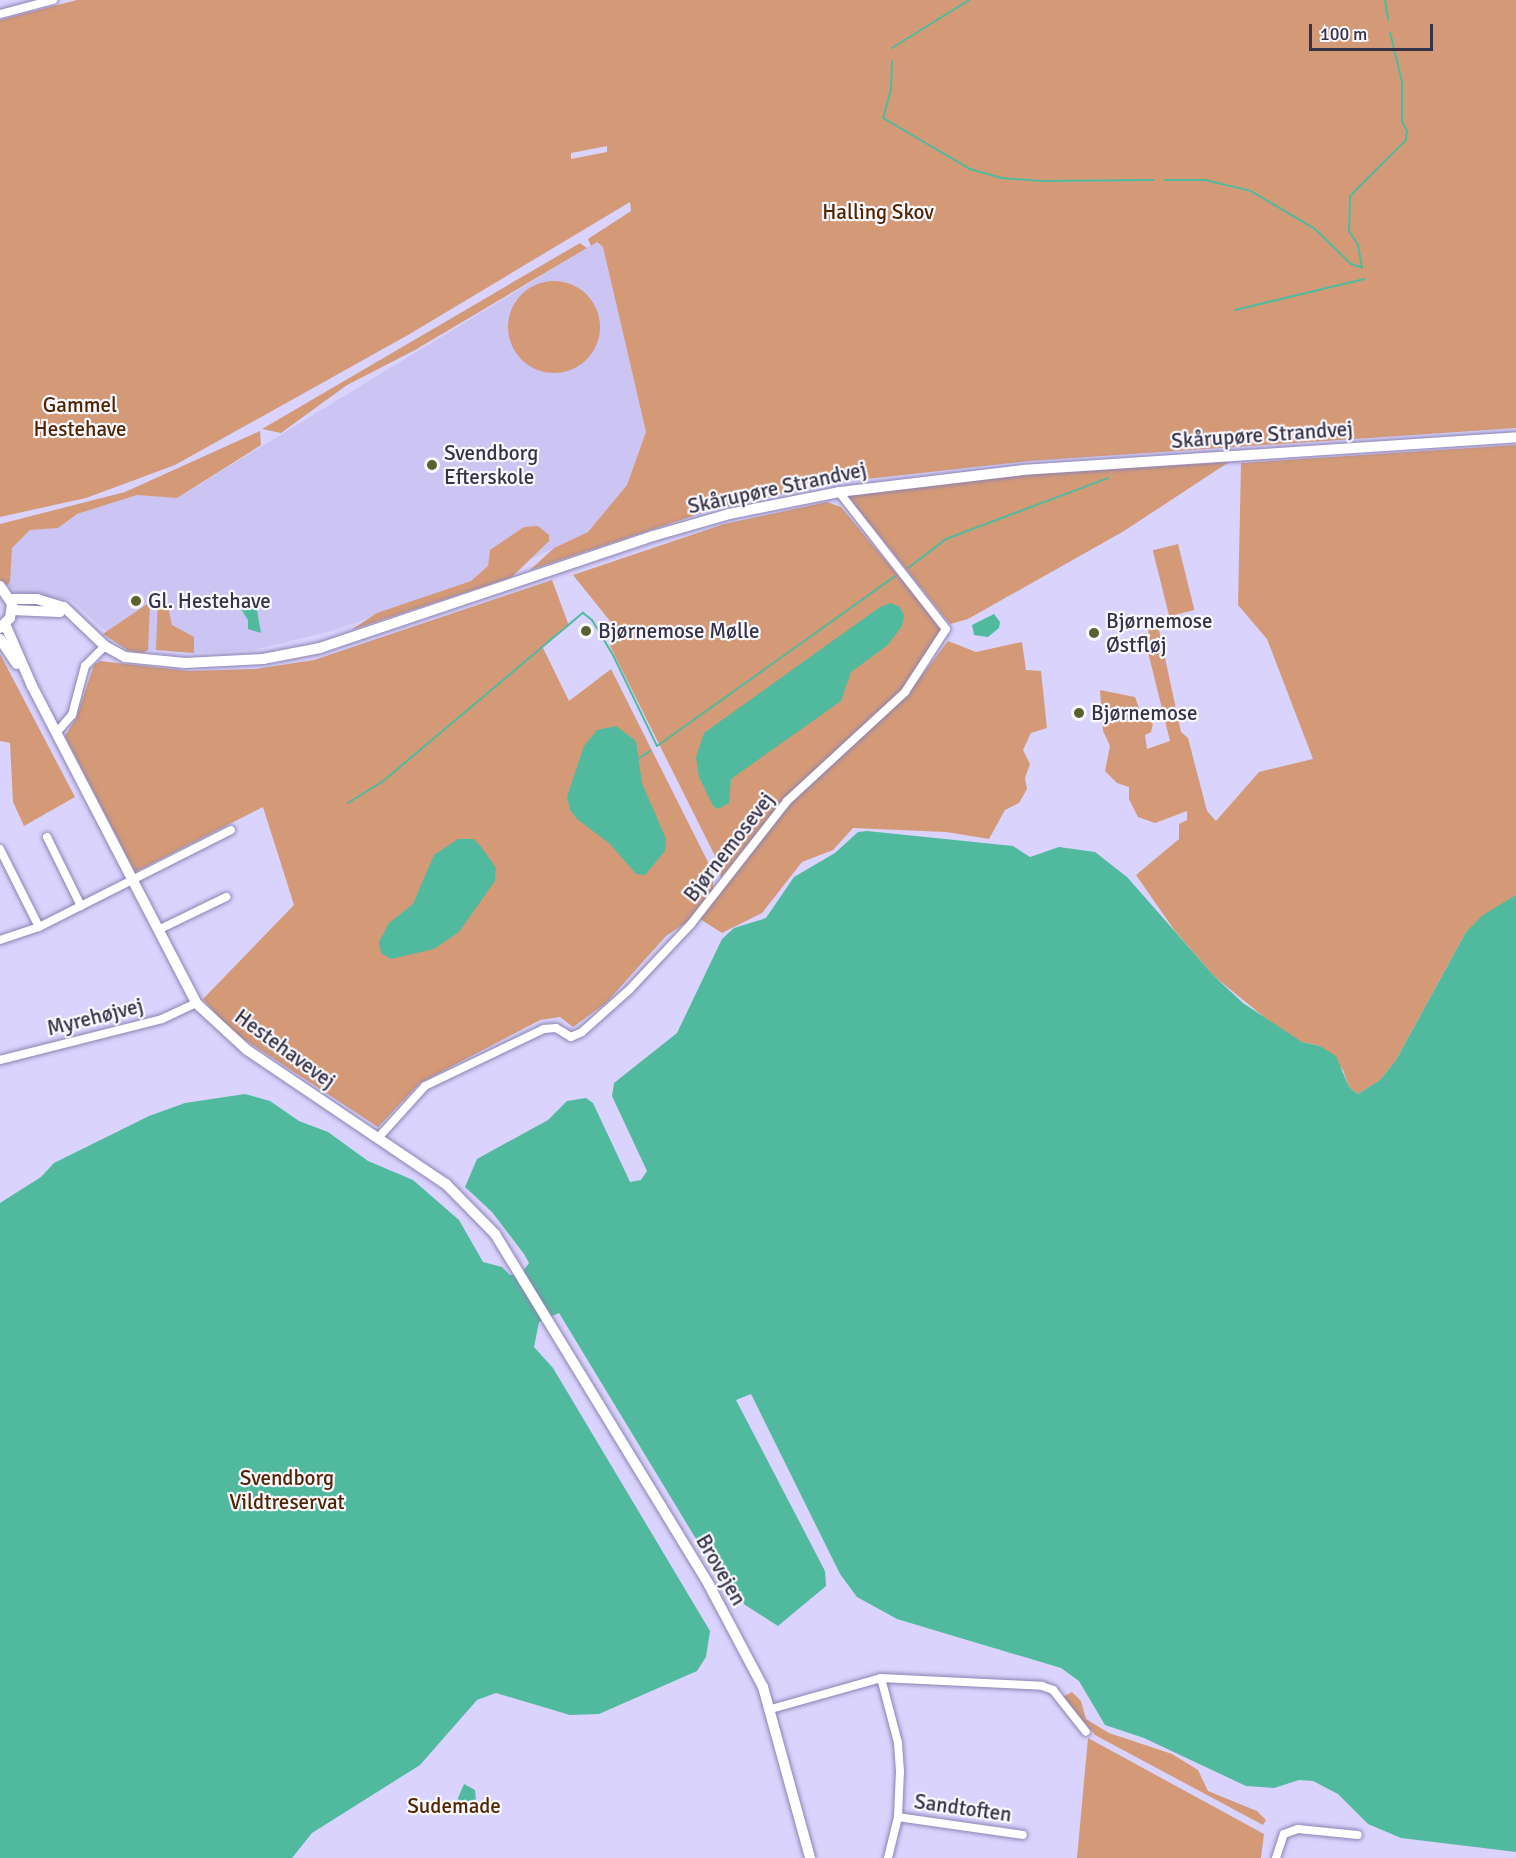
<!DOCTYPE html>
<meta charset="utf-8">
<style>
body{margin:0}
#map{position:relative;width:1516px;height:1858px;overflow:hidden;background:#dad3fd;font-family:Signika,sans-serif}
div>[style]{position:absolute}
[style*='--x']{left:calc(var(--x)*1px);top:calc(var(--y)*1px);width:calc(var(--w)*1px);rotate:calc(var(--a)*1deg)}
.built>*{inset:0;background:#ccc4f2}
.green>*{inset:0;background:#d49a77;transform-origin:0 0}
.round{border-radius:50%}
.water>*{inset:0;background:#51ba9e}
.stream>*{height:2px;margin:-1px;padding:0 1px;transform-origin:1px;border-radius:1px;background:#51ba9e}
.roads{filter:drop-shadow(0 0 2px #8c83b3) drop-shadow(0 0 2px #8c83b3)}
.minor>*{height:8px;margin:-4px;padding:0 4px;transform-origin:4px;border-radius:4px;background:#fff}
.tertiary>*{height:10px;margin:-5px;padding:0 5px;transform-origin:5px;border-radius:5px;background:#fff}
.dots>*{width:16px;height:16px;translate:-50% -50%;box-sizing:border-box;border:3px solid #faf9ff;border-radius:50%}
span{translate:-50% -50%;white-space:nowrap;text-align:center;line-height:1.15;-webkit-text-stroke:4.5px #faf9ff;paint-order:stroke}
.park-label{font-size:21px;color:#522400}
.street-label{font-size:21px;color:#363247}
.poi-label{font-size:21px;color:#363247}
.left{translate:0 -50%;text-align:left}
.scale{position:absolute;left:1309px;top:24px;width:124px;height:27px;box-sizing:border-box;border:3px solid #363247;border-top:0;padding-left:8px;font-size:18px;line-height:21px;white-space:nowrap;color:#363247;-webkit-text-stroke:4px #faf9ff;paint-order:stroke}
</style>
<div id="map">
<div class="built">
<div style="clip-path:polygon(597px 242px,603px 247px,646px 432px,627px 485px,588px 532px,509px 569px,335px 630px,254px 650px,194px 653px,124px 647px,71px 600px,16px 592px,7px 585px,12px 548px,30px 530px,58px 528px,77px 514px,137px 495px,177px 498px)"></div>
</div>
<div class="green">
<div style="clip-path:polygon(evenodd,77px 0,1516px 0,1516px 428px,1029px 461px,867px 479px,851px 473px,844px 480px,711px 510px,530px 570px,554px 548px,588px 532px,627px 485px,646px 432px,603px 247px,597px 242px,591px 246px,588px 239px,631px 211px,630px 202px,408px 335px,175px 465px,86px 498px,0 517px,0 20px,77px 0,607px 146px,607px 152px,571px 159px,571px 153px,607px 146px)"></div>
<div style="clip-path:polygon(580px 243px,587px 248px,415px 350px,347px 385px,281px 433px,262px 429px)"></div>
<div class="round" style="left:508px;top:281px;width:92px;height:92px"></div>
<div style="clip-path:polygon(260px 431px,261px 445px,177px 498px,137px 495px,77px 514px,58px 528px,30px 530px,12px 548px,10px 582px,7px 585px,0 580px,0 524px,125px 492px)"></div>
<div style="clip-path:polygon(1516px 445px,1516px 895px,1466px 932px,1396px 1060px,1380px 1080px,1358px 1094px,1349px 1087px,1343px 1070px,1320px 1046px,1302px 1042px,1275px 1026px,1215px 977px,1175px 931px,1136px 875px,1179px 839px,1179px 824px,1187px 820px,1187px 811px,1155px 823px,1138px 817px,1129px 799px,1129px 787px,1117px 783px,1105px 771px,1110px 746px,1103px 731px,1100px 690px,1135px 697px,1142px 716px,1153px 724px,1151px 732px,1145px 735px,1147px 749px,1170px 741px,1147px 648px,1149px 625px,1159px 630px,1181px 732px,1188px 738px,1207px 811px,1216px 821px,1259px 772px,1313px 759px,1267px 639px,1238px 605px,1241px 463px)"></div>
<div style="clip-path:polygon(1229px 462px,1124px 531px,968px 619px,950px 624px,846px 494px,1020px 475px)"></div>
<div style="clip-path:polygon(827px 502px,841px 507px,943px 629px,902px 690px,785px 798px,721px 878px,719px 864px,610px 646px,622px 636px,573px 575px,724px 524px)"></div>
<div style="clip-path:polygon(538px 526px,549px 535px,549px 541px,512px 577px,351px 630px,377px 613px,471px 581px,488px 566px,490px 550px,524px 527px)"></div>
<div style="left:1178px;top:544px;width:68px;height:26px;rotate:76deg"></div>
<div style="clip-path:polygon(552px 580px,569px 626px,542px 646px,569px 701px,611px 669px,713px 872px,713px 890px,687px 922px,666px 936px,606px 1003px,573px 1027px,560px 1017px,540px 1020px,420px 1083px,378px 1127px,230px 1030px,203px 999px,294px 905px,263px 807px,135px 872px,65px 736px,76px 718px,94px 665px,100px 661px,189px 671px,255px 669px,314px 660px)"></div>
<div style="clip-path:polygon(166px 598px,172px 625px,194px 637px,194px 653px,156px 650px,158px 599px)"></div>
<div style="clip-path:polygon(150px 602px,148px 650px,142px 653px,129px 651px,103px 634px)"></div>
<div style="clip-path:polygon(948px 641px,976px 652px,1022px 642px,1026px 670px,1041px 671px,1047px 728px,1031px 733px,1023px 750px,1030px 764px,1025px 778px,1027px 789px,1019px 803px,1005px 810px,989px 839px,946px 832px,853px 828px,833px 850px,802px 862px,762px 913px,722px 933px,700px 919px,790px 804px,907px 695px)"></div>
<div style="clip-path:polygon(0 654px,75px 797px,24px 826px,13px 802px,10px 743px,0 741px)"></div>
<div style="clip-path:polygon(1072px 1692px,1081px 1701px,1086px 1719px,1109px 1733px,1172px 1754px,1198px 1770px,1208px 1791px,1257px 1811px,1266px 1820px,1263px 1825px,1095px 1735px,1063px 1697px)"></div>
<div style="clip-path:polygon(1088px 1738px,1264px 1834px,1261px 1858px,1077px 1858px)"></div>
</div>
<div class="water">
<div style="clip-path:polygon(248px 601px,256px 604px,261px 633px,248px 629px,248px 620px,241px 609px)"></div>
<div style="clip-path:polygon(891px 603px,900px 607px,904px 616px,902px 626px,888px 645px,851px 672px,841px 701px,731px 779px,729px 803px,718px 809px,713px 806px,699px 777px,696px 757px,704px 733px,880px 607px)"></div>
<div style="clip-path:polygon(994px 614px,1000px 622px,999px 628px,988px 637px,974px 635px,972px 625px)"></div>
<div style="clip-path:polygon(616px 726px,636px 741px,642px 783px,666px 839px,665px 851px,645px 875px,636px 874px,610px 844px,577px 819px,570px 810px,567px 797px,584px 746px,597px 730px)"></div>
<div style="clip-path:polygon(867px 831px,1013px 846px,1030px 857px,1059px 847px,1095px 852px,1127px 877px,1215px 977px,1243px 1003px,1302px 1042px,1320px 1046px,1336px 1056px,1349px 1087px,1358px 1094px,1380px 1080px,1396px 1060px,1466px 932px,1483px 915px,1516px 895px,1516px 1852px,1401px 1838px,1368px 1824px,1338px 1794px,1313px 1781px,1299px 1780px,1274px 1788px,1246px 1786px,1144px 1738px,1105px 1725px,1079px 1681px,1061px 1668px,897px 1619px,857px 1597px,840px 1574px,751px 1394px,736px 1400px,825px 1571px,826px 1586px,778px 1626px,745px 1605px,710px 1562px,559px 1313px,539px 1322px,534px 1347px,553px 1368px,710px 1631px,706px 1657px,697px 1671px,599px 1714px,570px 1715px,496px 1693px,477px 1700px,420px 1765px,312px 1833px,292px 1858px,0 1858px,0 1203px,41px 1177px,54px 1163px,149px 1116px,185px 1103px,245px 1094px,270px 1101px,299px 1121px,328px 1132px,368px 1161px,413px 1180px,459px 1220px,483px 1262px,502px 1267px,510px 1275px,521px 1274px,529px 1263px,524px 1254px,492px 1212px,465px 1187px,477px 1159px,548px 1120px,567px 1101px,586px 1098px,593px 1103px,630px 1182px,641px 1180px,647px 1171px,612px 1096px,614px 1083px,677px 1033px,722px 939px,734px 928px,766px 918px,794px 877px,835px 853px,858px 832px)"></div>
<div style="clip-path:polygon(458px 839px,474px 839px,482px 848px,496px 868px,495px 881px,459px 932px,434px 949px,391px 959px,381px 953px,379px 942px,389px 923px,413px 904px,434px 855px)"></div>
<div style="clip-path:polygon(464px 1784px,475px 1790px,476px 1801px,468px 1811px,458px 1812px,458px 1798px)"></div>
</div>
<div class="stream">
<div style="--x:1385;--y:0;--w:20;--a:81"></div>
<div style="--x:892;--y:48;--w:91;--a:-31.9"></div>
<div style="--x:892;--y:61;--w:28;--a:92"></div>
<div style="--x:891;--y:89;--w:30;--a:105"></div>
<div style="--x:883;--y:118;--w:101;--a:30.4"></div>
<div style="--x:970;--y:169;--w:32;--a:16"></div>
<div style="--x:1001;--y:178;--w:41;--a:4.2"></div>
<div style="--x:1042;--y:181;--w:111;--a:-0.5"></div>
<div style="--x:1165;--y:180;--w:40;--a:0"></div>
<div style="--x:1205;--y:180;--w:47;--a:13.4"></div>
<div style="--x:1251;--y:191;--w:74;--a:30.7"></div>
<div style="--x:1315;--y:229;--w:50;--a:44.2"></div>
<div style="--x:1351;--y:264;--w:10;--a:17"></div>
<div style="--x:1362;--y:268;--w:23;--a:-100"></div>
<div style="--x:1358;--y:245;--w:17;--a:-123"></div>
<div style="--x:1349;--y:231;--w:35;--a:-88"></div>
<div style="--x:1350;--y:196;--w:79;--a:-45"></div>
<div style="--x:1406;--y:140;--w:9;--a:-84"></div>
<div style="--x:1407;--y:131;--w:11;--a:-117"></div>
<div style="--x:1402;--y:121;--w:39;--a:-90"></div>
<div style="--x:1402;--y:82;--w:51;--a:-103.5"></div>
<div style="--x:1235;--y:310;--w:133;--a:-13.5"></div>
<div style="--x:908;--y:568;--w:48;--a:-37.3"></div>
<div style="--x:946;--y:539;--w:173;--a:-20.6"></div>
<div style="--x:639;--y:758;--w:13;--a:-32"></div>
<div style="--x:348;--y:803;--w:40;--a:-32"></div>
<div style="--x:382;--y:782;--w:263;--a:-40.1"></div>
<div style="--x:583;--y:613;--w:11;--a:38"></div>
<div style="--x:592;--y:620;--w:41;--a:59"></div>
<div style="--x:613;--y:655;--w:101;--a:64.2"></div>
<div style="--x:657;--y:746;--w:292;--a:-35.5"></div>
</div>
<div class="roads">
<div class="minor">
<div style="--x:0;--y:14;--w:55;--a:-14.8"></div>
<div style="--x:57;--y:732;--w:23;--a:-49"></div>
<div style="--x:72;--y:715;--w:51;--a:-75.1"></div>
<div style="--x:85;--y:666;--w:28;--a:-45"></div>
<div style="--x:47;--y:837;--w:77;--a:63.8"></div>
<div style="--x:0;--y:849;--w:87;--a:63.4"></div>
<div style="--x:158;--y:930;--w:76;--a:-25.9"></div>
<div style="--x:0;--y:940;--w:41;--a:-18.4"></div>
<div style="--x:39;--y:927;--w:215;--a:-26.8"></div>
<div style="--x:0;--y:1060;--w:167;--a:-14.2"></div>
<div style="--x:162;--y:1019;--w:38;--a:-25"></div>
<div style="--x:378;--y:1138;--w:70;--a:-47.9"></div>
<div style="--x:425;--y:1086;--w:132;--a:-25.6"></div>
<div style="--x:544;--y:1029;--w:12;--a:-5"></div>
<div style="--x:556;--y:1028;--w:17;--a:31"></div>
<div style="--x:571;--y:1037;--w:12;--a:-24"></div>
<div style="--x:582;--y:1032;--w:63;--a:-41.8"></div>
<div style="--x:629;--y:990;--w:91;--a:-46.8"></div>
<div style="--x:691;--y:924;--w:156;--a:-52"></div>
<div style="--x:787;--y:801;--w:161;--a:-42.7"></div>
<div style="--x:905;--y:692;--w:75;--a:-56.9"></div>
<div style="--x:946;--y:629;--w:174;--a:-128"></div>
<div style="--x:881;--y:1678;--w:67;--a:75.3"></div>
<div style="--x:898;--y:1743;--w:28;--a:86"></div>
<div style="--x:900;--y:1771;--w:46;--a:92.5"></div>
<div style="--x:898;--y:1817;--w:42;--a:103.7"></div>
<div style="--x:771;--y:1709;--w:114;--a:-15.7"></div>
<div style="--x:881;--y:1678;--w:161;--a:2.8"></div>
<div style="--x:1042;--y:1686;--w:12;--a:20"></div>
<div style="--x:1053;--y:1690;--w:53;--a:51.8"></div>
<div style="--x:898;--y:1817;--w:126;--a:8.2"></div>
<div style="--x:1276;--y:1858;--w:25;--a:-72"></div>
<div style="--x:1284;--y:1834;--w:15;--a:-20"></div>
<div style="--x:1298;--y:1829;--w:60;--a:5.7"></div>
</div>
<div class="tertiary">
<div style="--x:0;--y:586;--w:22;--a:56"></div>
<div style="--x:12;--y:604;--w:14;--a:98"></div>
<div style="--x:10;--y:618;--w:14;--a:135"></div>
<div style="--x:11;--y:599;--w:26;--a:0"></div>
<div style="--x:37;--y:599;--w:28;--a:17"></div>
<div style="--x:64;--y:607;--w:57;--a:43.6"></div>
<div style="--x:105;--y:646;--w:23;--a:29"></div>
<div style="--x:125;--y:657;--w:60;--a:5.7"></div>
<div style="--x:185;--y:663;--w:78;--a:-2.9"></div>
<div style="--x:263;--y:659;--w:58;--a:-10.9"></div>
<div style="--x:320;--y:648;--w:351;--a:-18.6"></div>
<div style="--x:653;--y:536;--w:79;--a:-16.1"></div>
<div style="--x:729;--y:514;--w:112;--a:-11.3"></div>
<div style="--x:839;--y:492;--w:185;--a:-6.8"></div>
<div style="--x:1023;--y:470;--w:494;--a:-3.8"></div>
<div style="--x:12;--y:610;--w:48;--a:2.4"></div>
<div style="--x:5;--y:624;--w:68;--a:66.5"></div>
<div style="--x:32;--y:686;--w:357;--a:62.6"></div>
<div style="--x:196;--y:1003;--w:69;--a:42.7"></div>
<div style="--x:247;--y:1050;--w:240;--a:34"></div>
<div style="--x:446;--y:1184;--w:70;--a:45.6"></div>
<div style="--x:495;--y:1234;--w:411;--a:58.6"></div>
<div style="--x:709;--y:1585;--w:115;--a:62.1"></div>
<div style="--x:763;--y:1687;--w:177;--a:74.6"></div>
<div style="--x:0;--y:639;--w:30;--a:56"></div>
</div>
</div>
<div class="dots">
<div style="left:432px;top:465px;background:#5c602e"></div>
<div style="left:136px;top:601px;background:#5c602e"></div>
<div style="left:586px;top:631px;background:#5c602e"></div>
<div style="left:1094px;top:633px;background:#5c602e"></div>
<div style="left:1079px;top:713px;background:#5c602e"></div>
</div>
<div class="park-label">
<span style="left:878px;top:212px">Halling Skov</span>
<span style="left:80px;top:417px">Gammel<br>Hestehave</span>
<span style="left:287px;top:1490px">Svendborg<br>Vildtreservat</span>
<span style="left:454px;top:1806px">Sudemade</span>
</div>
<div class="street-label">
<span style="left:1262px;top:435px;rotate:-4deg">Skårupøre Strandvej</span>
<span style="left:777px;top:488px;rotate:-12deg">Skårupøre Strandvej</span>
<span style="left:729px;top:847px;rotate:-52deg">Bjørnemosevej</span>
<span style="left:95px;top:1017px;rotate:-14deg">Myrehøjvej</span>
<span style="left:285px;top:1049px;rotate:36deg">Hestehavevej</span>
<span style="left:721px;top:1570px;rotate:60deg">Brovejen</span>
<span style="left:963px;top:1808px;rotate:8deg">Sandtoften</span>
</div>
<div class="poi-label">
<span class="left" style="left:444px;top:465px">Svendborg<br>Efterskole</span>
<span class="left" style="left:148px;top:601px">Gl. Hestehave</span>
<span class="left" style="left:1106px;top:633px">Bjørnemose<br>Østfløj</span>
<span class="left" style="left:598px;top:631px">Bjørnemose Mølle</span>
<span class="left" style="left:1091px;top:713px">Bjørnemose</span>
</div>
<div class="scale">100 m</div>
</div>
